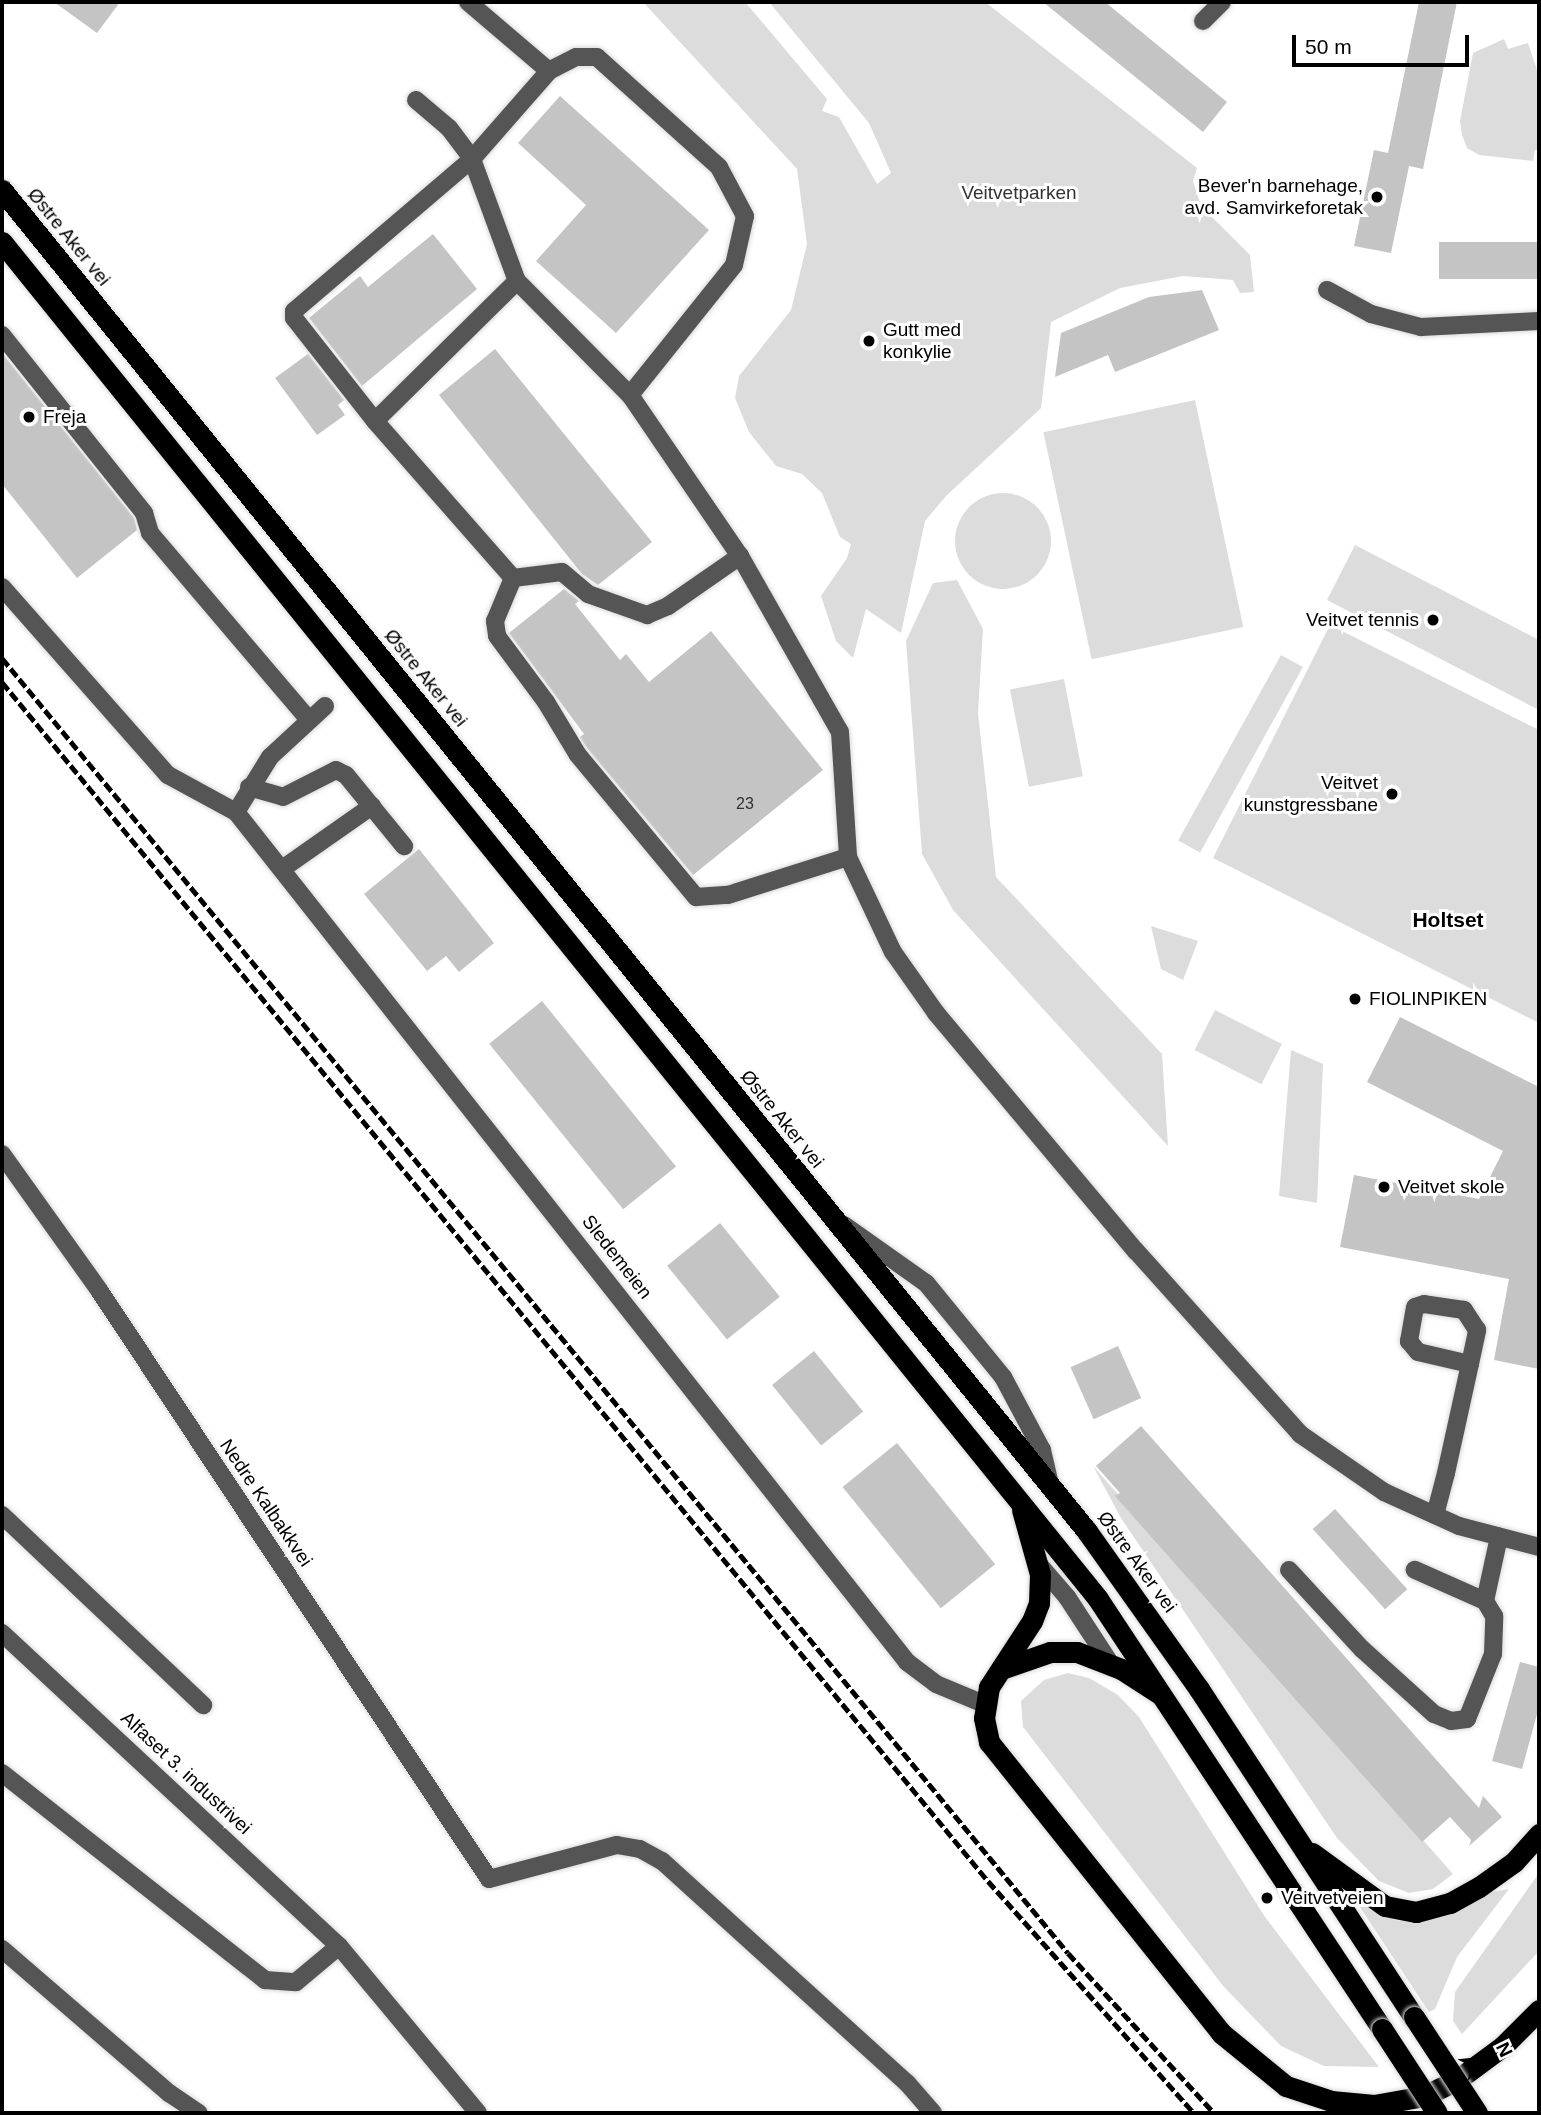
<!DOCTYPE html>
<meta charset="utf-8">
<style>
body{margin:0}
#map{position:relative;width:1541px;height:2115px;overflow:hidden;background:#fff;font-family:Helvetica,sans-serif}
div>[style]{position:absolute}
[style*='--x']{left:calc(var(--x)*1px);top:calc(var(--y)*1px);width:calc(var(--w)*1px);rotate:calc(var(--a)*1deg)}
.green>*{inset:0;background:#dcdcdc;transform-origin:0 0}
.round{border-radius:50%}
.building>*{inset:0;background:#c4c4c4;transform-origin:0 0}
.roads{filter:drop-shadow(0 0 2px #dbdbdb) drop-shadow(0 0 2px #dbdbdb)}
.minor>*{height:18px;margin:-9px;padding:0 9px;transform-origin:9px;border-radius:9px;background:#555}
.highway>*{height:21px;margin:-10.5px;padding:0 10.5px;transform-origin:10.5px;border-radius:10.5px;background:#000}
.rail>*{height:5px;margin-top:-2.5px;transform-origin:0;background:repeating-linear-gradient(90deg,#000 0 10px,transparent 0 13.5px)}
.bridges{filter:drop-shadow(0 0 2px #dbdbdb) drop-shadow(0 0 2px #dbdbdb)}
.highway-bridge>*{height:21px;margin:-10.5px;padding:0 10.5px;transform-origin:10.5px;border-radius:10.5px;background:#000}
.dots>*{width:19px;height:19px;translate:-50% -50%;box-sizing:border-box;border:4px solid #fff;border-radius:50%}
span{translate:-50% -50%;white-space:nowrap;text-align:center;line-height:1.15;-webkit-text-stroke:6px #fff;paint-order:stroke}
.number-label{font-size:16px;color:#313131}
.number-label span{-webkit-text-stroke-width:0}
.poi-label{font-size:19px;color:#000}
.right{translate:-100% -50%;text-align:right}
.left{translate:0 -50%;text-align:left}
.park-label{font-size:19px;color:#333}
.street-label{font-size:19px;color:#000}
.neighbourhood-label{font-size:21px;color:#000;font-weight:700}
.frame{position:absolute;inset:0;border:4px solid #000;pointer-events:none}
.north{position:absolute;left:1450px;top:2024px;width:70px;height:70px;-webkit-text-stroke:5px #fff;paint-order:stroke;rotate:64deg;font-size:19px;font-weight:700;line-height:28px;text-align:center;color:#000}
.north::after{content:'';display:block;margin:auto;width:24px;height:32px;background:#000;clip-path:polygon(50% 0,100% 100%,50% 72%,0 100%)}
.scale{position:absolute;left:1292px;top:35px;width:177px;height:32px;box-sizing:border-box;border:4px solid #000;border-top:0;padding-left:9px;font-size:21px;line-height:24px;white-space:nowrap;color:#000;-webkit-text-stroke:5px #fff;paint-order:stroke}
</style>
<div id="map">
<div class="green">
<div style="clip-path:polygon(643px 2px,745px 2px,827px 99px,822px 111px,839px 117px,877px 184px,891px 173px,869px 123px,769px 2px,985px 2px,1197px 168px,1193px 181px,1201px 206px,1250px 255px,1254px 292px,1240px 293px,1233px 280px,1183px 276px,1120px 288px,1051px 322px,1041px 408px,946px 496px,925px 521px,901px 633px,866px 609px,853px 658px,836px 641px,821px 596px,847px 558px,851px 544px,840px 537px,822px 493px,802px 474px,776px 466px,749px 432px,735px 398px,739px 376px,791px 310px,807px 244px,797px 169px)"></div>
<div style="clip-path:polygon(1504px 39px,1508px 49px,1528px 43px,1539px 76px,1539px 150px,1535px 150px,1533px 161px,1479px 155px,1467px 148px,1462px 135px,1460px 121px,1473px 53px)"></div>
<div style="left:1195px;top:400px;width:232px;height:155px;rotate:78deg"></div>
<div class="round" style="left:955px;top:493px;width:96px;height:96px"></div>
<div style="clip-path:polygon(1355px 545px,1539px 640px,1539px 710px,1327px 600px)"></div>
<div style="clip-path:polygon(957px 580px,983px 629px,978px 713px,996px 877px,1162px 1054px,1168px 1146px,953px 910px,922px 854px,906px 641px,933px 583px)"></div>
<div style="clip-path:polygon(1330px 625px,1539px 730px,1539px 1023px,1213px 858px)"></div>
<div style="left:1281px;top:655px;width:25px;height:212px;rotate:29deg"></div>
<div style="left:1064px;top:679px;width:99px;height:55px;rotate:79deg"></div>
<div style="clip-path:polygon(1151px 926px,1198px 941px,1183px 980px,1161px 969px)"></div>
<div style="left:1215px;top:1010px;width:75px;height:45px;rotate:27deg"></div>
<div style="clip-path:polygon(1291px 1050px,1323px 1064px,1317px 1203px,1279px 1196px)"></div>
<div style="clip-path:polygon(1093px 1466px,1453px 1874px,1433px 1889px,1409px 1893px,1379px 1881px,1337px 1838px,1121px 1518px)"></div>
<div style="clip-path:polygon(1068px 1673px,1089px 1678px,1118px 1695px,1139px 1717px,1265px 1917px,1379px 2067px,1324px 2066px,1281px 2046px,1224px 1987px,1023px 1727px,1021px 1701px,1044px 1680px)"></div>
<div style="clip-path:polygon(1539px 1873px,1539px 1951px,1462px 2034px,1453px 2021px,1455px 1992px)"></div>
<div style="clip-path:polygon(1509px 1889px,1457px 1957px,1435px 2009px,1429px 2012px,1352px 1895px,1394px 1920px,1415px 1923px,1452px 1914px,1485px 1893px)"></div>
</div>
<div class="building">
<div style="clip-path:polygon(54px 2px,120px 2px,97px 33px)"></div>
<div style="clip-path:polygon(1043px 2px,1105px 2px,1227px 102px,1203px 132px)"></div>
<div style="clip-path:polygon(1419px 2px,1457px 2px,1423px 169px,1409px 166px,1391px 253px,1354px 246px,1374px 150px,1388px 153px)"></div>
<div style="clip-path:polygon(560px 96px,709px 230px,616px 333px,536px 261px,586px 205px,518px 143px)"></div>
<div style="clip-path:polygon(433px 234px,477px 289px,362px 386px,309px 318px,360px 276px,368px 287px)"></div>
<div style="left:1439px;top:242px;width:100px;height:37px"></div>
<div style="clip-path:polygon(1202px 290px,1219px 330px,1115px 372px,1108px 355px,1055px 377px,1061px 333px,1149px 297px)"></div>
<div style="clip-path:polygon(495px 349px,652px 542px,598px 585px,582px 574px,439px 395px)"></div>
<div style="clip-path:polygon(2px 353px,134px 518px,137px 530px,77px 578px,2px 484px)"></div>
<div style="clip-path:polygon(308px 354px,344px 400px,338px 405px,345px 415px,317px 435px,275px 378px)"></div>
<div style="clip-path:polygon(564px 589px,579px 601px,575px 604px,620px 660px,626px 654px,649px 682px,711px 631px,823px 770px,693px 875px,587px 748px,580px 737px,584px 734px,509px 633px)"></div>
<div style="clip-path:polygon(419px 849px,494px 943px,459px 972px,446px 956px,427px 971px,364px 894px)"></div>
<div style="left:542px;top:1001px;width:213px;height:68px;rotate:51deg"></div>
<div style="clip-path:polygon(1400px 1017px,1539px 1087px,1539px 1369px,1494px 1360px,1509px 1279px,1340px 1247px,1354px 1175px,1479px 1199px,1503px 1151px,1367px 1082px)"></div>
<div style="left:720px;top:1223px;width:95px;height:68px;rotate:51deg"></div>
<div style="left:1118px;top:1346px;width:57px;height:52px;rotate:66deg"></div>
<div style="left:814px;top:1351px;width:78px;height:54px;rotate:51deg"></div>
<div style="clip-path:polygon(1141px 1426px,1479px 1808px,1483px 1796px,1502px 1817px,1469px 1846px,1471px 1840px,1450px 1817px,1422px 1842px,1115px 1496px,1120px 1493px,1096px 1466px)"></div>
<div style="left:897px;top:1443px;width:156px;height:70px;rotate:51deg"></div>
<div style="left:1335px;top:1509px;width:108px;height:30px;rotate:48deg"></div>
<div style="clip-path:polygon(1520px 1662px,1539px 1667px,1539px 1707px,1522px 1769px,1492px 1761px)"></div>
</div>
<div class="roads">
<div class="minor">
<div style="--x:468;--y:2;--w:106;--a:40.4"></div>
<div style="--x:1203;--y:21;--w:27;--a:-45"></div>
<div style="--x:416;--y:100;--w:43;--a:40.3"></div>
<div style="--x:449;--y:128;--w:39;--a:53"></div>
<div style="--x:472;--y:159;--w:130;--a:69.8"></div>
<div style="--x:517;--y:281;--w:161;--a:45.3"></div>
<div style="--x:630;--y:395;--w:195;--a:55.7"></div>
<div style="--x:740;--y:556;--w:202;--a:60.4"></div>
<div style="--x:840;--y:732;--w:125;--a:86.3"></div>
<div style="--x:848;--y:857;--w:105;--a:64.7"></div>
<div style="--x:893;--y:952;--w:75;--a:54.8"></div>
<div style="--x:936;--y:1013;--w:311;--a:50"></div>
<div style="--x:1136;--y:1251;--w:246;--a:48.1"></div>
<div style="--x:1300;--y:1434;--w:102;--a:34.6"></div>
<div style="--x:1384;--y:1492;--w:82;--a:24.4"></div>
<div style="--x:1459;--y:1526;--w:83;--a:14.7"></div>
<div style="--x:1327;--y:290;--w:50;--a:28.6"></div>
<div style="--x:1371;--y:314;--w:52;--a:14.6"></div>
<div style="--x:1421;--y:327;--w:118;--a:-2.9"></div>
<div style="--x:2;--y:335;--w:228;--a:51.4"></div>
<div style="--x:144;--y:513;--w:21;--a:73"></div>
<div style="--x:150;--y:533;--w:245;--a:49.6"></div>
<div style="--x:630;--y:395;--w:166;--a:-51.3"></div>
<div style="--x:734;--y:265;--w:50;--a:-77.3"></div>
<div style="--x:745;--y:216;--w:55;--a:-118"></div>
<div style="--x:719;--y:167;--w:164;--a:-138"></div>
<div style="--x:597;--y:57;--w:21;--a:180"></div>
<div style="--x:576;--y:57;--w:30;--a:153"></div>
<div style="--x:549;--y:71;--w:117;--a:131.2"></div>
<div style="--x:472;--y:159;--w:234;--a:139.5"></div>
<div style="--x:294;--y:311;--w:7;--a:90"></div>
<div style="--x:294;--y:318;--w:131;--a:51.8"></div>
<div style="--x:375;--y:421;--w:209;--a:48.7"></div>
<div style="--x:513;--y:578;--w:49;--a:-7"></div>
<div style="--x:562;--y:572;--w:34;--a:40"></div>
<div style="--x:588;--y:594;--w:63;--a:19.6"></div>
<div style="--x:647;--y:615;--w:23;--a:-23"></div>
<div style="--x:668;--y:606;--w:88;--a:-34.8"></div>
<div style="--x:375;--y:421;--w:199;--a:-44.6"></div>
<div style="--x:513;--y:578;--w:47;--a:112.7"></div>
<div style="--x:495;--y:621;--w:15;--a:82"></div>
<div style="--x:497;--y:636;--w:82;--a:53.4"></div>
<div style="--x:546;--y:702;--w:62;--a:58.9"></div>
<div style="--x:578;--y:755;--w:185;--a:50.3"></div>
<div style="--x:696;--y:897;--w:32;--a:-4"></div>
<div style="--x:728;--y:895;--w:126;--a:-17.6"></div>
<div style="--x:2;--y:587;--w:251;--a:48.6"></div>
<div style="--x:168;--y:775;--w:77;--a:28.6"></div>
<div style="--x:236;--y:812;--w:1083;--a:51.71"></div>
<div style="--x:907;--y:1662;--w:36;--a:37"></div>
<div style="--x:936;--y:1684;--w:52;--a:22.6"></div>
<div style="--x:249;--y:787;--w:35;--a:16"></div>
<div style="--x:283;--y:797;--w:59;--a:-27"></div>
<div style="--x:336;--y:770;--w:11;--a:27"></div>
<div style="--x:346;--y:775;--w:92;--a:50.8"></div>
<div style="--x:236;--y:812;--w:65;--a:-58.3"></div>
<div style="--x:270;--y:757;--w:75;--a:-42.8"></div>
<div style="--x:282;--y:869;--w:110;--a:-35"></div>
<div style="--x:2;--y:1154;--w:167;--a:54.5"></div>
<div style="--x:99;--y:1290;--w:706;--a:56.49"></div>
<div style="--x:489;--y:1879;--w:132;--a:-14.9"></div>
<div style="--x:617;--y:1845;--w:23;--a:10"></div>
<div style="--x:640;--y:1849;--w:25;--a:29"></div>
<div style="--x:662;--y:1861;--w:331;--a:42.2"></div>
<div style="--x:907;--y:2083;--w:40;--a:49"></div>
<div style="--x:844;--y:1225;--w:100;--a:35.3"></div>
<div style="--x:926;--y:1283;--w:122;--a:50.7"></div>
<div style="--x:1003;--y:1377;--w:83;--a:61.9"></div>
<div style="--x:1042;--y:1450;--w:35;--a:77"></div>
<div style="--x:2;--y:1515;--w:277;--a:43.4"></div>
<div style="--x:1435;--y:1515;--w:43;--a:-75.3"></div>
<div style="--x:1446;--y:1473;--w:112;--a:-77.6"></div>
<div style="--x:1470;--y:1364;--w:35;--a:-78"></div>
<div style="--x:1477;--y:1330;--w:24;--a:-123"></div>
<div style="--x:1464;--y:1310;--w:40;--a:-171.5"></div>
<div style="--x:1424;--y:1304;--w:9;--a:162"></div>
<div style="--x:1415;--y:1307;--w:35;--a:100"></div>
<div style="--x:1409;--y:1341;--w:14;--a:51"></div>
<div style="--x:1418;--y:1352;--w:53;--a:13"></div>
<div style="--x:1036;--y:1561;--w:48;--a:49.3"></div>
<div style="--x:1067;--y:1597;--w:79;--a:56.9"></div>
<div style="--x:1289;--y:1570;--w:108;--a:47.3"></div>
<div style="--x:1362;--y:1649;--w:97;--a:42.1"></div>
<div style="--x:1434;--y:1714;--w:18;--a:22"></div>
<div style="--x:1451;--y:1721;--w:16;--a:-7"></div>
<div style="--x:1467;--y:1719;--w:70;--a:-68.2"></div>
<div style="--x:1493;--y:1654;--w:38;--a:-88"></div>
<div style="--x:1494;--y:1616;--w:17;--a:-121"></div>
<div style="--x:1485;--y:1601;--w:77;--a:-156.1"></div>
<div style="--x:1485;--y:1601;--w:66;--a:-77.7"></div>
<div style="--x:2;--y:1633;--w:460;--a:42.9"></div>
<div style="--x:339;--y:1946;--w:217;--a:50.2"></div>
<div style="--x:2;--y:1773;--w:335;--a:38.2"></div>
<div style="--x:265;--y:1980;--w:31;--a:4"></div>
<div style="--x:296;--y:1982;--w:56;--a:-39.9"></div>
<div style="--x:2;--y:1949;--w:221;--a:40.8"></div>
<div style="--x:169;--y:2093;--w:36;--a:34"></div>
</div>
<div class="highway">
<div style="--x:2;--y:190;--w:1724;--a:51.03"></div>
<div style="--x:1086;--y:1530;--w:195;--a:54.6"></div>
<div style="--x:1199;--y:1689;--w:392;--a:56.8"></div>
<div style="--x:2;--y:242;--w:1744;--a:51.07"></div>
<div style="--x:1098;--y:1599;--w:515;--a:56.56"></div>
<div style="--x:1022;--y:1510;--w:66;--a:74.3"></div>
<div style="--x:1040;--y:1574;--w:29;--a:92"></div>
<div style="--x:1039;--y:1603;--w:19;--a:111"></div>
<div style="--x:1032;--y:1621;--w:79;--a:123.1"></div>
<div style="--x:989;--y:1687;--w:31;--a:99"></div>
<div style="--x:984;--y:1718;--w:25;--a:78"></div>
<div style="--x:989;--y:1742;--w:372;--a:51.4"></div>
<div style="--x:1221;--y:2033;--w:84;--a:39.2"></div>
<div style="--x:1286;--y:2086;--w:47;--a:18.4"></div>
<div style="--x:1331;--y:2101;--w:43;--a:5.3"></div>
<div style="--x:1374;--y:2105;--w:51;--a:-10.2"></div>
<div style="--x:1424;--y:2096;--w:37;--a:-26"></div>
<div style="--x:1457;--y:2080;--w:57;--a:-36.5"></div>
<div style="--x:1503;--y:2046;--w:51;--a:-45"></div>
<div style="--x:1001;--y:1669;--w:52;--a:-19.1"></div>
<div style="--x:1050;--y:1652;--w:27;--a:0"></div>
<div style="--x:1077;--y:1652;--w:47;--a:21.1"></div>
<div style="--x:1121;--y:1669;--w:46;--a:32.7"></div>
<div style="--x:1312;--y:1853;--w:90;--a:36"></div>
<div style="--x:1385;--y:1906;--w:32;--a:11"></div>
<div style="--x:1416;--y:1912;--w:35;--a:-15"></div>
<div style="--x:1450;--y:1903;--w:33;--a:-29"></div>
<div style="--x:1479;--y:1887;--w:43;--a:-35.5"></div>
<div style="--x:1514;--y:1862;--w:38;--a:-48"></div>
</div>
</div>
<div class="rail">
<div style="--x:2;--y:658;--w:1677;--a:50.54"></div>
<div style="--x:1068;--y:1953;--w:217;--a:47.6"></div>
<div style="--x:2;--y:682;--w:1552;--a:50.57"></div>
<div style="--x:988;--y:1881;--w:310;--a:48.4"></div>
</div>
<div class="bridges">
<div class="highway-bridge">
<div style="--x:1414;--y:2017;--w:115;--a:56.7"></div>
<div style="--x:1382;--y:2029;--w:100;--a:56.8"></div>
</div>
</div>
<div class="dots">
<div style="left:1377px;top:197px;background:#000"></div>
<div style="left:869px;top:341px;background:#000"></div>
<div style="left:29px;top:417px;background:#000"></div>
<div style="left:1433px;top:620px;background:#000"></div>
<div style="left:1392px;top:794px;background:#000"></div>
<div style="left:1355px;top:999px;background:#000"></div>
<div style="left:1384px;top:1187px;background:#000"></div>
<div style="left:1267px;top:1898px;background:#000"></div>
</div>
<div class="number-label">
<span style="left:745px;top:804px">23</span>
</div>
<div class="poi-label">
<span class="right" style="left:1363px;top:197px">Bever'n barnehage,<br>avd. Samvirkeforetak</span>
<span class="left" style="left:883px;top:341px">Gutt med<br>konkylie</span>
<span class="left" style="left:43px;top:417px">Freja</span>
<span class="right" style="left:1419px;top:620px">Veitvet tennis</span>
<span class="right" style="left:1378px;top:794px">Veitvet<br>kunstgressbane</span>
<span class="left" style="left:1369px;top:999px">FIOLINPIKEN</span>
<span class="left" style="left:1398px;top:1187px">Veitvet skole</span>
<span class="left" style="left:1281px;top:1898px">Veitvetveien</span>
</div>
<div class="park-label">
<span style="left:1019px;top:193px">Veitvetparken</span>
</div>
<div class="street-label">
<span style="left:69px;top:237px;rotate:51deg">Østre Aker vei</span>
<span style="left:426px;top:678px;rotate:51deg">Østre Aker vei</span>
<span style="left:782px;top:1119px;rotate:51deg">Østre Aker vei</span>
<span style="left:617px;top:1257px;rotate:52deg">Sledemeien</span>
<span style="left:266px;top:1503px;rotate:56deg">Nedre Kalbakkvei</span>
<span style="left:1137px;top:1562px;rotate:54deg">Østre Aker vei</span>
<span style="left:186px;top:1773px;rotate:43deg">Alfaset 3. industrivei</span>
</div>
<div class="neighbourhood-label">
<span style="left:1448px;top:920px">Holtset</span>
</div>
<div class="frame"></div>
<div class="north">N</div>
<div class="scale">50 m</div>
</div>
